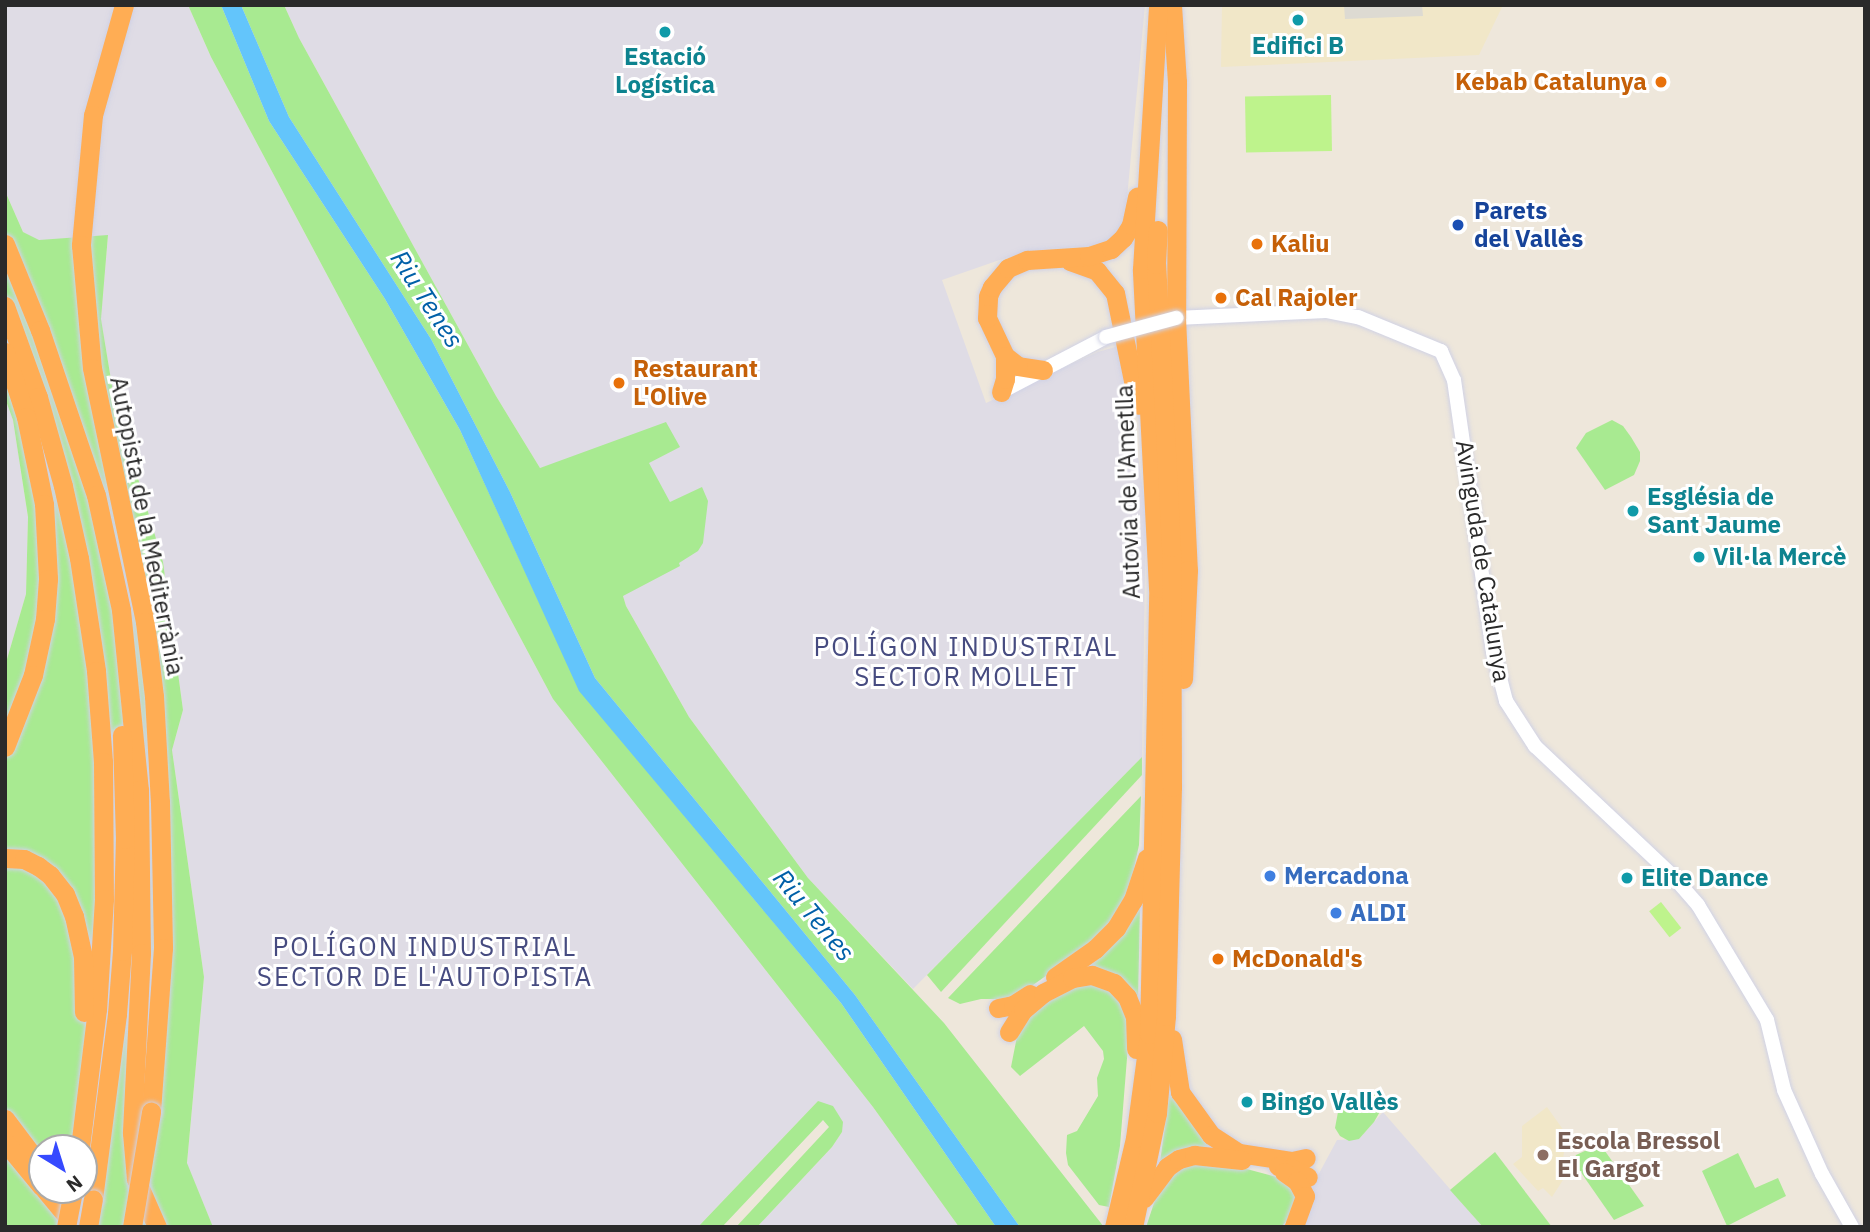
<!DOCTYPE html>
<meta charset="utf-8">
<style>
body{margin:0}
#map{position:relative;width:1870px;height:1232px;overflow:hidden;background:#eee7db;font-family:"IBM Plex Sans",sans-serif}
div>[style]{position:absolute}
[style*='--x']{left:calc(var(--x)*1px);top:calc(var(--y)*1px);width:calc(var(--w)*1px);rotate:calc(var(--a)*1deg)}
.industrial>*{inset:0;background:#dfdce5}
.education>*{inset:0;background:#f1e7c8}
.green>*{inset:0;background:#a8ea91}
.pitch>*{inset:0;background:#bef38c;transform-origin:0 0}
.plaza>*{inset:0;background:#dddad2}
.water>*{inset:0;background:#63c5fb}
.roads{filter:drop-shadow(0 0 2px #d0d2e5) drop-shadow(0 0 2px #d0d2e5)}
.secondary>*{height:14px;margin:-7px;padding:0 7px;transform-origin:7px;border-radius:7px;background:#fff}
.highway>*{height:19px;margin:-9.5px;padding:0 9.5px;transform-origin:9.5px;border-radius:9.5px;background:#ffad54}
.bridges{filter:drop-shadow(0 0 2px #d0d2e5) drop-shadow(0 0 2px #d0d2e5)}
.secondary-bridge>*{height:14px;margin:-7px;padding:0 7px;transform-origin:7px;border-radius:7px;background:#fff}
.highway-bridge>*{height:19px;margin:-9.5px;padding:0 9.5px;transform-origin:9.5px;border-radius:9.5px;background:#ffad54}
.dots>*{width:19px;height:19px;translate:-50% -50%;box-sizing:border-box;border:4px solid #fff;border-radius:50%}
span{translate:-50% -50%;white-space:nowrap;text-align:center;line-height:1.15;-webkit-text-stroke:6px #fff;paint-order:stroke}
.culture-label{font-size:24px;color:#0d838f;font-weight:700}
.left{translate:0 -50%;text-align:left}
.food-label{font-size:24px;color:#c56008;font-weight:700}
.right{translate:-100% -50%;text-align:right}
.transit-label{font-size:24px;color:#164399;font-weight:700}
.street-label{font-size:24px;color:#2a2a2a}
.shop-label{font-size:24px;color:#366cbe;font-weight:700}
.education-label{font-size:24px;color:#785e54;font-weight:700}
.water-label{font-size:26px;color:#0060a8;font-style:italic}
.neighbourhood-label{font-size:26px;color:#464b80;letter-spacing:2px}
.frame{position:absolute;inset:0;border:7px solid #2a2a2a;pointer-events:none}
.north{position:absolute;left:28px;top:1134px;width:70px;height:70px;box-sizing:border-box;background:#fff;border:2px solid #aaa;border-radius:50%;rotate:142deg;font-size:19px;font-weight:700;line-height:28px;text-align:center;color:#2a2a2a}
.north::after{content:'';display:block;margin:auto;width:24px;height:32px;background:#364aff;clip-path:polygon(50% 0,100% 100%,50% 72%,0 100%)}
</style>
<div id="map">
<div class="industrial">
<div style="clip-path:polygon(5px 5px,188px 5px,211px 57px,553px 699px,873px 1107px,959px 1227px,757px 1227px,832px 1147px,842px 1132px,818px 1101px,698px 1227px,213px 1227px,187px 1164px,204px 977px,172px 750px,183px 710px,163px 562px,114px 398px,101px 319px,108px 236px,39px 241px,23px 232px,5px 191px)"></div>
<div style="clip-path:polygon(284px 5px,1145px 5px,1125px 220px,1114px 237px,1097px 246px,1045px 249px,1011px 256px,942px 280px,986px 403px,1098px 352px,1122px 345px,1146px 511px,1142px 757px,913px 989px,808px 878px,689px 717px,626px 606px,581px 455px,540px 468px,496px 396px,299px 38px)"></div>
<div style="clip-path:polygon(5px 398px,13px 420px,28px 517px,26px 594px,5px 666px)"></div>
<div style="clip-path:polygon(1383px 1112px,1483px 1227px,1281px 1227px,1301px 1207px,1337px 1140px,1359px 1139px)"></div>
</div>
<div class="education">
<div style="clip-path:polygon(1222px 5px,1503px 5px,1479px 55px,1221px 67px)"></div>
<div style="clip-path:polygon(1547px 1107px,1574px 1145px,1564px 1152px,1563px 1159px,1570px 1169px,1552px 1197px,1543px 1188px,1538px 1191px,1513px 1164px,1522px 1157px,1522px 1126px)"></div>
</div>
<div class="green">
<div style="clip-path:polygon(188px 5px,221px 5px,269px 121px,385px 299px,460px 430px,580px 691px,841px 1003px,996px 1227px,959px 1227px,873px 1107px,553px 699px,211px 57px)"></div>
<div style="clip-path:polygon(241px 5px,284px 5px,299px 38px,496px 396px,540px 468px,666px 422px,680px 447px,649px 463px,670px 502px,702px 487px,708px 501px,703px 543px,698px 551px,679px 563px,680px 566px,623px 596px,626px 606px,689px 717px,808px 878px,944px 1023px,1104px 1227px,1020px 1227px,855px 995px,595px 678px,510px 492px,431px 339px,289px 117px)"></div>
<div style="clip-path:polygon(evenodd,5px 191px,23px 232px,39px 240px,108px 235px,101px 319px,114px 398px,163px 562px,183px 710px,172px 750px,204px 977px,187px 1163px,213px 1227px,5px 1227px,5px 666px,26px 594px,28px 517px,13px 420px,5px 398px,5px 191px,42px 1148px,84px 1148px,84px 1190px,42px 1190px,42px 1148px)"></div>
<div style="clip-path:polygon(1612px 420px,1623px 426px,1631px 437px,1640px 452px,1640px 461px,1634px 475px,1605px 490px,1576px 448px,1586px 433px)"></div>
<div style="clip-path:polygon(1142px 757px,1142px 775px,941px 992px,927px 975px)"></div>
<div style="clip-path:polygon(1141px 796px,1139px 845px,1128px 897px,1094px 942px,1013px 999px,981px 999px,960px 1004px,948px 998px)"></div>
<div style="clip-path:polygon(1135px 908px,1140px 908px,1138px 1003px,1072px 971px)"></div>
<div style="clip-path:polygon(1078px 982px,1106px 984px,1126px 1010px,1129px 1033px,1120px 1146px,1109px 1207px,1099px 1205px,1068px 1165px,1066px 1153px,1067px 1135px,1077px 1131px,1098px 1096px,1097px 1078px,1104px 1059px,1103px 1051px,1084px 1026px,1020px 1076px,1011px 1067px,1019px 1026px,1032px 1008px)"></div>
<div style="clip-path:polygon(1171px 1083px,1223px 1151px,1159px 1169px)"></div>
<div style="clip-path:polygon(1379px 1095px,1386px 1101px,1374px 1122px,1359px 1139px,1349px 1141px,1340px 1136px,1335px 1128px,1341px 1096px)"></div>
<div style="clip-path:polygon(818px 1101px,833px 1106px,843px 1122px,842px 1132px,832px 1147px,757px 1227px,736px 1227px,829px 1127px,823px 1120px,722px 1227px,698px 1227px)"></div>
<div style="clip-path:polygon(1600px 1144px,1644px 1206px,1614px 1220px,1573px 1161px,1576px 1155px)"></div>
<div style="clip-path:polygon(1495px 1152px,1552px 1227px,1483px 1227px,1450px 1190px)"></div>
<div style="clip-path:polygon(1738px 1153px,1755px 1188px,1778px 1178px,1786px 1196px,1727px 1226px,1702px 1171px)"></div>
<div style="clip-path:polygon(1198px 1161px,1228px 1164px,1288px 1180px,1301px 1207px,1281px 1227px,1146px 1227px,1157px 1194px,1180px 1166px)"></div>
</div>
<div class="pitch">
<div style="left:1331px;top:95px;width:56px;height:86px;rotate:89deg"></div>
<div style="left:1661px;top:902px;width:33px;height:15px;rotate:52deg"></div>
</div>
<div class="plaza">
<div style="clip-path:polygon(1344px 5px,1422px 5px,1423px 16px,1345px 19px)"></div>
</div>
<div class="water">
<div style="clip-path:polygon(221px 5px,241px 5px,289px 117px,431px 339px,510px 492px,595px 678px,855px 995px,1020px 1227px,996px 1227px,841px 1003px,579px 691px,460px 430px,385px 299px,269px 121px)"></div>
</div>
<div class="roads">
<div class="secondary">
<div style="--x:1176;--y:318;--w:150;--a:-2.7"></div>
<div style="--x:1326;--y:311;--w:33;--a:11"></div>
<div style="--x:1358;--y:317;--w:90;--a:22.3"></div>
<div style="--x:1441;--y:351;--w:32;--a:66"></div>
<div style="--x:1454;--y:380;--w:274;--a:81.8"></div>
<div style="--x:1493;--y:651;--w:52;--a:75.4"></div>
<div style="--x:1506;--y:701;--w:54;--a:57.2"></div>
<div style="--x:1535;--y:746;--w:187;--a:43.3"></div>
<div style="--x:1671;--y:874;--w:41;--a:48.9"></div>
<div style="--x:1698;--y:905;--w:134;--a:59"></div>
<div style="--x:1767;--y:1020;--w:72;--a:76.3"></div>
<div style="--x:1784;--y:1090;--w:92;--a:65.7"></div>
<div style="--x:1822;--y:1174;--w:61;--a:60.5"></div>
<div style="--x:1001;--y:392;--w:119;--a:-27.6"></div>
</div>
<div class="highway">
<div style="--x:124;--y:5;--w:114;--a:105.7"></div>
<div style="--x:93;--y:115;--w:131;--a:95.3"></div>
<div style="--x:81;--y:245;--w:123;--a:84.9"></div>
<div style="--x:92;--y:368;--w:259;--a:78.2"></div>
<div style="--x:145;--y:622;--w:75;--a:83.1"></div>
<div style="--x:154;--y:696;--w:106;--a:86.8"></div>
<div style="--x:160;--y:802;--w:146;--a:88.8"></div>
<div style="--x:163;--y:948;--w:164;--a:94.2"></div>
<div style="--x:1172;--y:5;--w:77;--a:86.3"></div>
<div style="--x:1177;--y:82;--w:236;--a:90.2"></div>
<div style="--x:1176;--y:318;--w:252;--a:87.3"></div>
<div style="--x:1188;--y:570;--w:109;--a:92.6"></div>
<div style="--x:5;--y:244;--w:93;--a:67.9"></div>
<div style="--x:40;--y:330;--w:174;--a:71.3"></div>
<div style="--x:96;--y:495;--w:118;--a:77.7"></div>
<div style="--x:121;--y:610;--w:181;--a:84.3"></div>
<div style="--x:139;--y:790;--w:163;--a:89.3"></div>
<div style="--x:141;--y:953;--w:180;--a:92.9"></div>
<div style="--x:132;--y:1133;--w:46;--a:85"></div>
<div style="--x:136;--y:1179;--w:52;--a:66.4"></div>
<div style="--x:1070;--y:261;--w:29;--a:20"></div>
<div style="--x:1097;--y:271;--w:28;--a:51"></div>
<div style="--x:1115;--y:293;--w:114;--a:78.4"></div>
<div style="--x:5;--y:306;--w:97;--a:70.1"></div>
<div style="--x:38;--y:397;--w:92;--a:74.3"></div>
<div style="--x:63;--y:486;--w:74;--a:77.5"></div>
<div style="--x:79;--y:558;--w:114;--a:81.4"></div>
<div style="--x:96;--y:671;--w:91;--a:85.6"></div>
<div style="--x:103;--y:762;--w:137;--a:89.6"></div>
<div style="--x:104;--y:899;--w:110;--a:93.6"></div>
<div style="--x:97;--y:1009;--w:140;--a:97"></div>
<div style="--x:5;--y:352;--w:68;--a:72.1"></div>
<div style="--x:26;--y:417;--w:89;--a:78.3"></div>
<div style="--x:44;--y:504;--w:75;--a:86.9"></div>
<div style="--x:48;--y:579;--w:40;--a:94.3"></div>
<div style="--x:45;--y:619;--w:57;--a:102.1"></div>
<div style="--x:33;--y:675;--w:77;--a:111.3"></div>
<div style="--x:1043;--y:370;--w:25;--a:-171"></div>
<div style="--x:1018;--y:366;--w:16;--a:-142"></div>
<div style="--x:1005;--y:356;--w:42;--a:-115.3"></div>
<div style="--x:987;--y:318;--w:22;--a:-87"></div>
<div style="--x:988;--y:296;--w:10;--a:-66"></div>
<div style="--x:992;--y:287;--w:25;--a:-50"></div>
<div style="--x:1008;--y:268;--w:21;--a:-23"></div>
<div style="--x:1027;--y:260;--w:62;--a:-3.7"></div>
<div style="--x:1089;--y:256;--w:23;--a:-18"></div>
<div style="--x:1111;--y:249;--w:16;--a:-43"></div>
<div style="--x:1123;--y:238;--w:15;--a:-58"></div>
<div style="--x:1131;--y:225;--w:29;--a:-78"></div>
<div style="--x:1001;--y:392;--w:14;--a:-73"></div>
<div style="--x:1005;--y:379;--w:23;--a:-90"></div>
<div style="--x:5;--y:858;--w:19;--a:3"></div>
<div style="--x:24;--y:859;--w:16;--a:27"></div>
<div style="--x:38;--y:866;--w:15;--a:37"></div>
<div style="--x:50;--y:875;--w:24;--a:52"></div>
<div style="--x:65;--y:894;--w:24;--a:68"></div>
<div style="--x:74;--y:916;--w:42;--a:77.6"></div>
<div style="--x:83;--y:957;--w:55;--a:89"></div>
<div style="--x:1055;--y:977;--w:49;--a:-35"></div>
<div style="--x:1095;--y:949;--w:30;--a:-45"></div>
<div style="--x:1116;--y:928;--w:33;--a:-59"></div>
<div style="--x:1133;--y:900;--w:44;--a:-71.6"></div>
<div style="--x:998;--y:1008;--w:15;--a:-11"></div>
<div style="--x:1013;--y:1005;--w:20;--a:-33"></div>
<div style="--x:1009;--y:1032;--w:26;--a:-58"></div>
<div style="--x:1023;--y:1010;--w:26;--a:-40"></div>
<div style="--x:1043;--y:993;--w:33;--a:-27"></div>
<div style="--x:1072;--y:978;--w:20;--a:-9"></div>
<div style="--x:1092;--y:975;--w:23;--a:20"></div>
<div style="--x:1114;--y:983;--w:19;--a:47"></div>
<div style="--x:1127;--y:997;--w:22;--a:68"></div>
<div style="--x:1135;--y:1017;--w:32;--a:88"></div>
<div style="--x:1172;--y:1039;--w:54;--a:81.4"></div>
<div style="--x:1180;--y:1092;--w:53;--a:54.2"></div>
<div style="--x:1211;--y:1135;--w:33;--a:33"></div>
<div style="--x:1239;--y:1153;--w:54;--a:8.6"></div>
<div style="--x:1292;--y:1161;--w:14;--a:-12"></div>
<div style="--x:5;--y:1119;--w:61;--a:52.9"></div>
<div style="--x:5;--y:1142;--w:58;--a:50.6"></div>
<div style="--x:1278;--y:1166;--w:13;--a:9"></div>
<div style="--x:1291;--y:1168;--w:19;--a:28"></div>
<div style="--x:1284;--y:1172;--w:16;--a:35"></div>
<div style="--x:1297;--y:1181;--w:17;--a:62"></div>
<div style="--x:1305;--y:1196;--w:33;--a:110"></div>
<div style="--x:45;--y:1190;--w:48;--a:50"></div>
<div style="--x:1144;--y:1198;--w:39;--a:-53"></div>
<div style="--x:1167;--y:1167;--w:14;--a:-34"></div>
<div style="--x:1179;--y:1159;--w:16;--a:-15"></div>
<div style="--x:1194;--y:1155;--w:48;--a:5.9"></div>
<div style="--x:93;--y:1199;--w:187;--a:-82.6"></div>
<div style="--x:117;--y:1014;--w:63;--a:-85.5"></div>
<div style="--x:122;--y:951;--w:112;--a:-88.5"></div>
<div style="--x:125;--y:839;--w:104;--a:-91.7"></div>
<div style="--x:1114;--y:1227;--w:91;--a:-76.7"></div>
<div style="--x:1135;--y:1138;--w:105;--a:-82.3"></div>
<div style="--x:1149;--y:1034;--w:446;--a:-88.8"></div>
<div style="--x:1158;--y:588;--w:319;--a:-92.9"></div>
<div style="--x:1142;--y:269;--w:264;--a:-86.5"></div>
<div style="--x:1133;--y:1227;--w:116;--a:-78.1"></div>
<div style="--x:1157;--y:1113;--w:97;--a:-84.7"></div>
<div style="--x:1166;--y:1016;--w:229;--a:-88.5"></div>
<div style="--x:1172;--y:787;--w:240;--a:-90.2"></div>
<div style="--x:1171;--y:547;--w:283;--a:-93"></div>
<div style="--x:1156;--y:264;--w:34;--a:-87"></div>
</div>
</div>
<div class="bridges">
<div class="secondary-bridge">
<div style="--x:1106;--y:337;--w:73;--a:-15.2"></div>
</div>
<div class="highway-bridge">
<div style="--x:66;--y:1227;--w:38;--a:-79"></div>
<div style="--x:88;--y:1227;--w:28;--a:-80"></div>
<div style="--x:132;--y:1227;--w:117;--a:-80.6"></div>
</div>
</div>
<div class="dots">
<div style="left:1298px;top:20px;background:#0f9aa8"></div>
<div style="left:665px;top:32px;background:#0f9aa8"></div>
<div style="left:1661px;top:82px;background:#e8710a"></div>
<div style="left:1458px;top:225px;background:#1a4fb4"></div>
<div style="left:1257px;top:244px;background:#e8710a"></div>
<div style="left:1221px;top:298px;background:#e8710a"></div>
<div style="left:619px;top:383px;background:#e8710a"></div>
<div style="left:1633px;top:511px;background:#0f9aa8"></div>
<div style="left:1699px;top:557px;background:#0f9aa8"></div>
<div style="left:1270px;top:876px;background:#3f7fe0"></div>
<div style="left:1627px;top:878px;background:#0f9aa8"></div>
<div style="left:1336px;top:913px;background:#3f7fe0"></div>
<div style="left:1218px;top:959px;background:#e8710a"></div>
<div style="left:1247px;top:1102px;background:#0f9aa8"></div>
<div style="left:1543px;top:1155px;background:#8d6e63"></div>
</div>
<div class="culture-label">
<span style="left:1298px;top:46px">Edifici B</span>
<span style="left:665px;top:71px">Estació<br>Logística</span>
<span class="left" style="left:1647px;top:511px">Església de<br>Sant Jaume</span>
<span class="left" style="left:1713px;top:557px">Vil·la Mercè</span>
<span class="left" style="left:1641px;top:878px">Elite Dance</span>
<span class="left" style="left:1261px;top:1102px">Bingo Vallès</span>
</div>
<div class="food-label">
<span class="right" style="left:1647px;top:82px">Kebab Catalunya</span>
<span class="left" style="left:1271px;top:244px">Kaliu</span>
<span class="left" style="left:1235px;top:298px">Cal Rajoler</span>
<span class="left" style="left:633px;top:383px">Restaurant<br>L'Olive</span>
<span class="left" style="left:1232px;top:959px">McDonald's</span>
</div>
<div class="transit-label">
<span class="left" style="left:1474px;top:225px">Parets<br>del Vallès</span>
</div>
<div class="street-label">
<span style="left:1128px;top:492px;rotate:-92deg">Autovia de l'Ametlla</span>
<span style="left:147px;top:526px;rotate:79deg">Autopista de la Mediterrània</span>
<span style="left:1483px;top:561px;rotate:81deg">Avinguda de Catalunya</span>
</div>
<div class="shop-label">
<span class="left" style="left:1284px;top:876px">Mercadona</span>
<span class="left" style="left:1350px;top:913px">ALDI</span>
</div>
<div class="education-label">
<span class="left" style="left:1557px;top:1155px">Escola Bressol<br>El Gargot</span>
</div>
<div class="water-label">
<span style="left:427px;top:299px;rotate:57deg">Riu Tenes</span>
<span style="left:814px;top:915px;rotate:50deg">Riu Tenes</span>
</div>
<div class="neighbourhood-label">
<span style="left:966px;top:662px">POLÍGON INDUSTRIAL<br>SECTOR MOLLET</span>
<span style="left:425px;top:962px">POLÍGON INDUSTRIAL<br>SECTOR DE L'AUTOPISTA</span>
</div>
<div class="frame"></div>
<div class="north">N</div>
</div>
